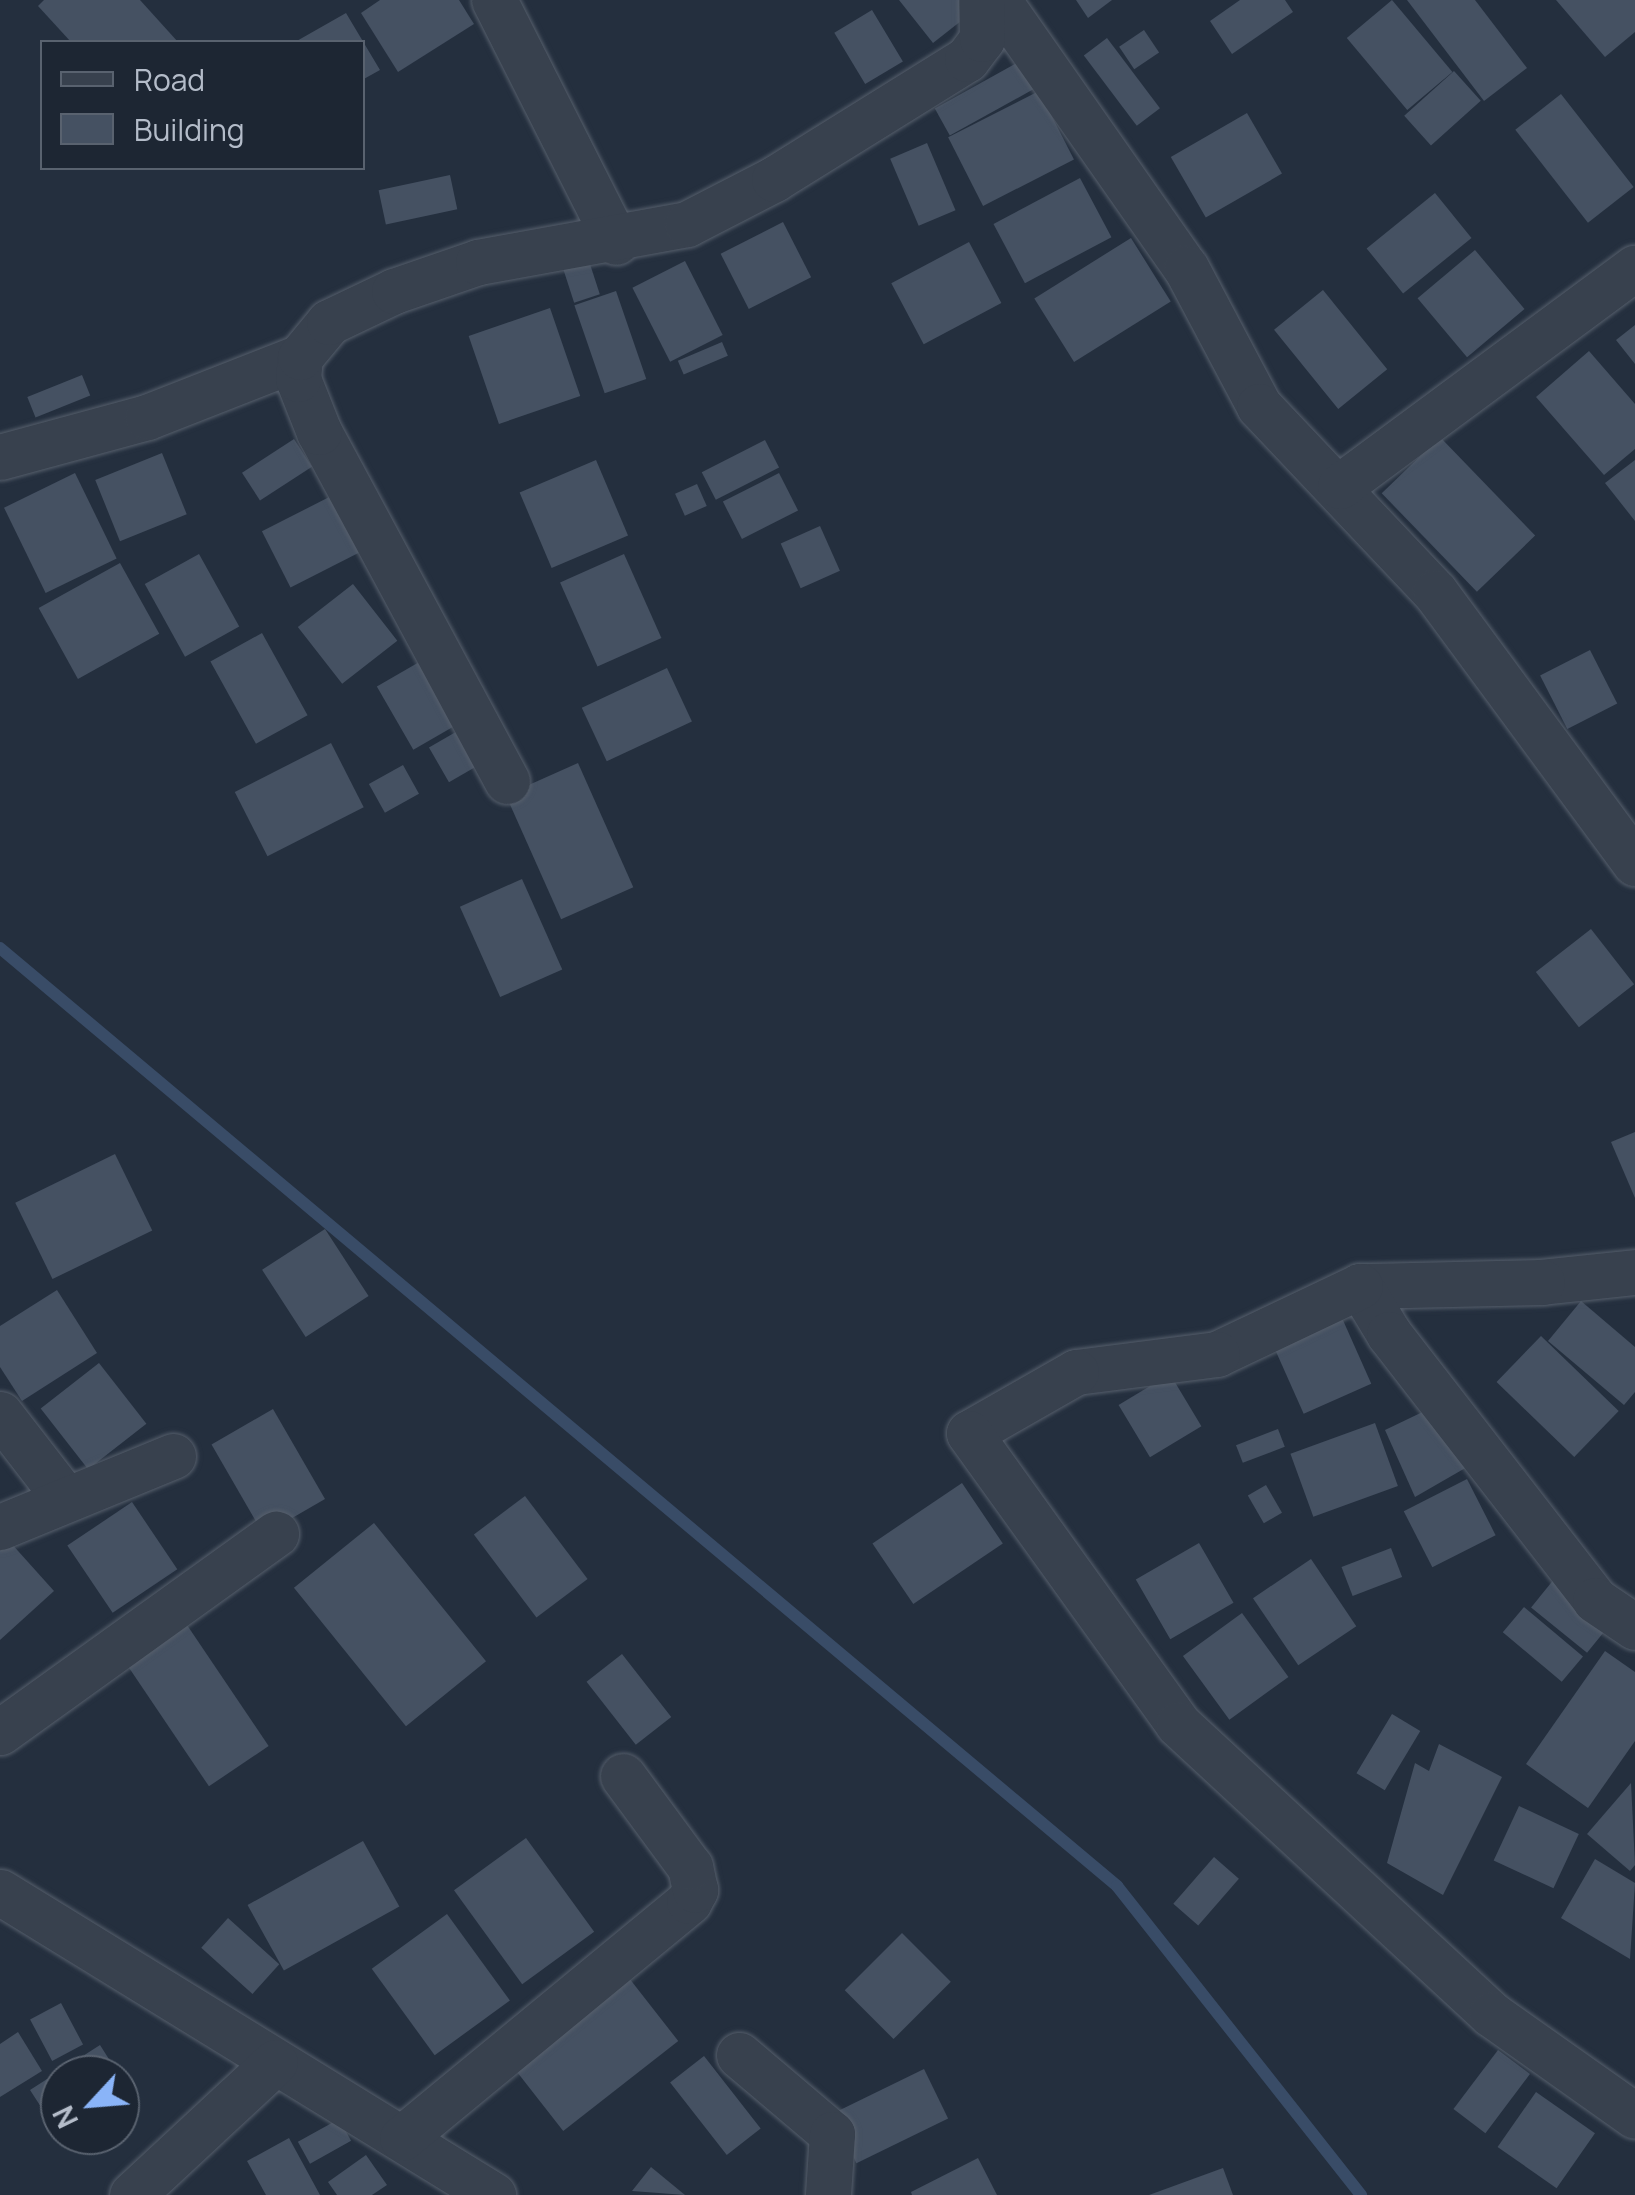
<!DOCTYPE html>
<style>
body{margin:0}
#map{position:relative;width:1635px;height:2195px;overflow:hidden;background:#242f3e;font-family:Manrope,sans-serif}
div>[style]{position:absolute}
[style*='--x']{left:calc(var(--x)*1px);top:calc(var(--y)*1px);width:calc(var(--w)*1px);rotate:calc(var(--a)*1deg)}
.stream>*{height:12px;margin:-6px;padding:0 6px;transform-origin:6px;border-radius:6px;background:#394c67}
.building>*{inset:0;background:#455162;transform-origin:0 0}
.roads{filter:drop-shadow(0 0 2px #565f6c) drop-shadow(0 0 2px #565f6c)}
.minor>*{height:45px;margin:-22.5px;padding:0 22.5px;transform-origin:22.5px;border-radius:22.5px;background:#38414e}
span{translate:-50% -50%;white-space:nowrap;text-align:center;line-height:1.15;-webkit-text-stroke:9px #1d2633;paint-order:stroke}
.legend{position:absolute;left:40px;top:40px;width:325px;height:130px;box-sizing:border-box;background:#1d2633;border:2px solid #59626f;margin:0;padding:12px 18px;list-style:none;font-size:30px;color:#b4bcc9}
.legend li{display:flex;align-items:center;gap:20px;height:50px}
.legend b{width:50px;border:2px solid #59626f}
.north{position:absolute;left:40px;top:2055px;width:100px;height:100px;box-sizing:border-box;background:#1d2633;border:2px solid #59626f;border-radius:50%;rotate:244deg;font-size:28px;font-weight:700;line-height:40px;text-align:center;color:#b4bcc9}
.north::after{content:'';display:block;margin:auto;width:35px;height:45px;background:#8ab4f8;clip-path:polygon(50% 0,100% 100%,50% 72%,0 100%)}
</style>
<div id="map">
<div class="stream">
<div style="--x:0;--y:948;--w:1459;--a:40.02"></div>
<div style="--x:1117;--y:1886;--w:394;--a:51.7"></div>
</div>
<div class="building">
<div style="clip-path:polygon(44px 0,140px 0,178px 42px,71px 42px,38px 6px)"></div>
<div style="clip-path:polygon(380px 0,459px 0,474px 24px,398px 72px,361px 13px)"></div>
<div style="clip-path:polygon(899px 0,967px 0,975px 10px,933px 43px)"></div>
<div style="clip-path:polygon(1076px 0,1112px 0,1088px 18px)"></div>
<div style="clip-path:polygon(1240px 0,1285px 0,1293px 12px,1232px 54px,1210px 21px)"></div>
<div style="left:1392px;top:0;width:94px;height:59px;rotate:50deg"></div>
<div style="clip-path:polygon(1407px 0,1475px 0,1527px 68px,1484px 101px)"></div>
<div style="clip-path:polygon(1556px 0,1635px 0,1635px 32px,1605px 57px)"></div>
<div style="left:872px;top:10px;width:60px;height:44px;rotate:59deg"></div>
<div style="clip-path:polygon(346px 13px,380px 70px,362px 80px,362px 42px,295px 42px)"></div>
<div style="left:1144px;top:30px;width:27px;height:30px;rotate:56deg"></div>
<div style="left:1107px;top:38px;width:88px;height:29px;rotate:53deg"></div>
<div style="left:1024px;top:59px;width:31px;height:102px;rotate:61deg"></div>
<div style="left:1454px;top:71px;width:40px;height:67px;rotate:48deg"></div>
<div style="left:1039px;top:91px;width:77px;height:102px;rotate:63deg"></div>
<div style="left:1561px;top:94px;width:118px;height:58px;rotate:52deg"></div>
<div style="left:1247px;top:113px;width:70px;height:88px;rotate:60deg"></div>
<div style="left:927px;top:143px;width:73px;height:40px;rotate:67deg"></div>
<div style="left:450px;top:175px;width:35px;height:73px;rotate:78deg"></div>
<div style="left:1080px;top:178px;width:67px;height:98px;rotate:62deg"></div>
<div style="left:1435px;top:193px;width:58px;height:88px;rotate:51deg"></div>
<div style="left:783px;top:222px;width:62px;height:70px;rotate:63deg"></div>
<div style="left:1131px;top:238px;width:75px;height:114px;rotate:58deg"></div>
<div style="left:969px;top:242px;width:69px;height:88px;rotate:62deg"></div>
<div style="left:1475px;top:250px;width:77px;height:75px;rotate:50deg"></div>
<div style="left:589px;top:261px;width:35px;height:27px;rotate:72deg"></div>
<div style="left:685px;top:261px;width:83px;height:59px;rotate:63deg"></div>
<div style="left:1323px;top:290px;width:102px;height:63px;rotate:51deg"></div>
<div style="left:616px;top:291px;width:93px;height:44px;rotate:71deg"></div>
<div style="left:550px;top:308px;width:93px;height:86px;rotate:71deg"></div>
<div style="clip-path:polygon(1635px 325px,1635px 364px,1616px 340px)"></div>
<div style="left:722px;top:342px;width:15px;height:48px;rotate:67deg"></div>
<div style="clip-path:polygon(1589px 351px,1635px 404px,1635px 449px,1604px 475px,1536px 397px)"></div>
<div style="left:82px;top:375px;width:22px;height:59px;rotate:68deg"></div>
<div style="left:1440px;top:437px;width:137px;height:81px;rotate:46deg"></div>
<div style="left:294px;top:439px;width:33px;height:62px;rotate:57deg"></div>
<div style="left:765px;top:440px;width:31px;height:71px;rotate:63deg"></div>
<div style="left:162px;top:453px;width:66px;height:72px;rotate:68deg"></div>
<div style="left:596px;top:460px;width:82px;height:83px;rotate:67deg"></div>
<div style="clip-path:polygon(1635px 460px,1635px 521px,1605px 483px)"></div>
<div style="left:75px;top:473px;width:95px;height:79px;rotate:64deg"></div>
<div style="left:779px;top:473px;width:42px;height:63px;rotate:63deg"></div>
<div style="left:697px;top:484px;width:24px;height:24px;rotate:66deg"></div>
<div style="left:343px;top:490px;width:63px;height:91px;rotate:63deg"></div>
<div style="left:820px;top:526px;width:49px;height:43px;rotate:66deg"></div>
<div style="left:199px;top:554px;width:83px;height:62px;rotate:61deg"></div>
<div style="left:624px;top:554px;width:92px;height:70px;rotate:66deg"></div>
<div style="left:120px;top:563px;width:81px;height:93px;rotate:61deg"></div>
<div style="left:353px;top:584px;width:72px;height:70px;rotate:52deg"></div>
<div style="left:262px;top:633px;width:94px;height:59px;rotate:61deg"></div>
<div style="left:1590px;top:650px;width:60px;height:56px;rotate:63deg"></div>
<div style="left:421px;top:661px;width:73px;height:51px;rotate:60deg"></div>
<div style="left:667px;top:668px;width:59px;height:94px;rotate:65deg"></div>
<div style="left:461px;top:729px;width:40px;height:37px;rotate:60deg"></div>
<div style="left:331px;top:743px;width:72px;height:108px;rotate:63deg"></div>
<div style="left:578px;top:763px;width:136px;height:79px;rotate:66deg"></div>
<div style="left:403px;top:765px;width:33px;height:39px;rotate:61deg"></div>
<div style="left:522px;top:879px;width:99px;height:68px;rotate:66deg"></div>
<div style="left:1591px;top:929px;width:70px;height:70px;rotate:52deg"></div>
<div style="clip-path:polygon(1635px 1132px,1635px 1198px,1611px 1142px)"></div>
<div style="left:115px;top:1154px;width:85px;height:111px;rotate:64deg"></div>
<div style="left:325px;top:1229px;width:80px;height:75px;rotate:57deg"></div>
<div style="clip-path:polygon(57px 1290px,97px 1353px,22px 1401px,0 1367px,0 1326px)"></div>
<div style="clip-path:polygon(1581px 1301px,1635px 1347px,1635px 1392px,1624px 1405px,1548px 1341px)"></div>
<div style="left:1342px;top:1318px;width:72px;height:74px;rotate:66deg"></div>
<div style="left:1541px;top:1336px;width:108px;height:64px;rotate:44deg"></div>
<div style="left:99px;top:1363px;width:77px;height:74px;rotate:52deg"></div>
<div style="left:1170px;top:1374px;width:61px;height:60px;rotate:59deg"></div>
<div style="clip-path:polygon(1433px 1407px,1474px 1463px,1415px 1497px,1385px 1430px)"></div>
<div style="left:273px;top:1409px;width:104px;height:71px;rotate:60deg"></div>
<div style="left:1375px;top:1423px;width:67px;height:90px;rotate:70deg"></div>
<div style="left:1278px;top:1429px;width:19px;height:45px;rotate:69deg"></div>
<div style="left:1467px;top:1479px;width:63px;height:71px;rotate:63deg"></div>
<div style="left:962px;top:1483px;width:73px;height:108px;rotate:56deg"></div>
<div style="left:1266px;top:1485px;width:32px;height:21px;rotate:60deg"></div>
<div style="left:525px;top:1496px;width:104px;height:64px;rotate:53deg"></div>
<div style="left:132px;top:1502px;width:81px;height:78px;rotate:56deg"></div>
<div style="left:374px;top:1523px;width:178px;height:103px;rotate:51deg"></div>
<div style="clip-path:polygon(10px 1542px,54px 1591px,0 1640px,0 1551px)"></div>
<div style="left:1199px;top:1543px;width:69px;height:73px;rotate:60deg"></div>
<div style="left:1391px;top:1548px;width:31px;height:53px;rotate:69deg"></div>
<div style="left:1311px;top:1559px;width:81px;height:70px;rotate:56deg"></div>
<div style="left:1555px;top:1578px;width:72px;height:38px;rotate:39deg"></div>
<div style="left:1524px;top:1607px;width:77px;height:33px;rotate:40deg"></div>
<div style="left:1242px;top:1613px;width:79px;height:73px;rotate:54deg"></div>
<div style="left:187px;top:1625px;width:146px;height:72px;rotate:56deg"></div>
<div style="clip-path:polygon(1605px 1651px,1635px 1672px,1635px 1741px,1588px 1808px,1526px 1764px)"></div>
<div style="left:622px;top:1654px;width:80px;height:45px;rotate:52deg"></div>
<div style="left:1392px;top:1714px;width:33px;height:69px;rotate:31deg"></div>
<div style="clip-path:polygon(1439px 1744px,1502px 1777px,1443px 1895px,1387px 1863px,1415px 1763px,1429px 1771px)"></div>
<div style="clip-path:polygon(1631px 1783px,1635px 1865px,1630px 1871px,1587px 1834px)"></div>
<div style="left:1519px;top:1806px;width:66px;height:60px;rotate:25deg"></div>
<div style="left:526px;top:1838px;width:116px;height:89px;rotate:54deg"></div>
<div style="left:363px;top:1841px;width:75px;height:132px;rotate:61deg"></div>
<div style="left:1214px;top:1857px;width:33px;height:62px;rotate:41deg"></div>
<div style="clip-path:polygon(1595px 1859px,1635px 1883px,1630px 1959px,1561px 1918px)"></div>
<div style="left:447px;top:1914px;width:107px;height:93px;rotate:54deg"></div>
<div style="left:228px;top:1918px;width:69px;height:40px;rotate:42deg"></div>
<div style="left:902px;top:1933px;width:69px;height:81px;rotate:45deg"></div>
<div style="left:629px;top:1978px;width:80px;height:146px;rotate:52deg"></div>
<div style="left:61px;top:2003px;width:47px;height:35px;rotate:62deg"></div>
<div style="clip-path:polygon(18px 2032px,42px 2071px,0 2097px,0 2044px)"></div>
<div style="clip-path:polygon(100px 2045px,119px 2075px,60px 2075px,60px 2135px,92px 2135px,69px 2150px,30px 2090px)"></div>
<div style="left:1498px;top:2050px;width:40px;height:74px;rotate:37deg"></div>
<div style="left:704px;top:2056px;width:92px;height:43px;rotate:52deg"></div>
<div style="left:924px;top:2069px;width:55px;height:102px;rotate:64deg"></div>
<div style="clip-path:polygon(120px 2076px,138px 2105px,120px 2117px)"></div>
<div style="left:1536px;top:2092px;width:72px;height:67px;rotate:35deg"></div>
<div style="left:339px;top:2119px;width:25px;height:47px;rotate:61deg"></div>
<div style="clip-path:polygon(289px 2138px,320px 2195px,266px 2195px,247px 2161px)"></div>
<div style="clip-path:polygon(366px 2155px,387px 2185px,372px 2195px,337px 2195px,328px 2182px)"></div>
<div style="clip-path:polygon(978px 2158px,997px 2195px,912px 2195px,911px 2192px)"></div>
<div style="clip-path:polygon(651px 2167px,685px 2195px,632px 2191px)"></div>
<div style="clip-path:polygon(1223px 2168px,1233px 2195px,1149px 2195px)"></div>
</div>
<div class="roads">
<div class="minor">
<div style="--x:494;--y:0;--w:271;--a:63.2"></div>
<div style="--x:998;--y:0;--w:327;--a:55"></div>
<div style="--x:1186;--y:268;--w:156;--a:62.1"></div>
<div style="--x:1259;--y:406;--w:256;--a:46.6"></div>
<div style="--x:1435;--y:592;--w:337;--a:53.6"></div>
<div style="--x:0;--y:457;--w:152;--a:-15.2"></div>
<div style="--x:147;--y:417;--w:164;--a:-21.4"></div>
<div style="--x:1340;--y:486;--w:367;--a:-36.5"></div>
<div style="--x:507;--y:781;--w:396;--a:-118.3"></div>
<div style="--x:319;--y:432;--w:57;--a:-111.6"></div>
<div style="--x:298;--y:379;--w:22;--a:-85"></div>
<div style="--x:300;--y:357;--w:45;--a:-50.4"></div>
<div style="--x:329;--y:322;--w:72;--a:-25.5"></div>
<div style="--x:394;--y:291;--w:89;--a:-19"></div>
<div style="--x:478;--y:262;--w:212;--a:-10.3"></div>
<div style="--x:687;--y:224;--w:98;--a:-27.3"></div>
<div style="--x:774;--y:179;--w:227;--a:-31.9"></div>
<div style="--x:967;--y:59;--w:25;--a:-53"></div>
<div style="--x:982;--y:39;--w:39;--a:-91"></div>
<div style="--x:1635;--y:1272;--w:94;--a:173.9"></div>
<div style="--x:1542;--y:1282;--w:182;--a:178.7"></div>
<div style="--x:1360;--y:1286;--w:56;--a:58.9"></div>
<div style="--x:1389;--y:1334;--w:336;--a:52.2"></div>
<div style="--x:1595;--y:1600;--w:48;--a:34"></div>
<div style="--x:1360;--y:1286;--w:158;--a:154.6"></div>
<div style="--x:1217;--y:1354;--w:142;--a:172.7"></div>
<div style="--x:1076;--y:1372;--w:123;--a:150.3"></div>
<div style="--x:969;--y:1433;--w:358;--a:54.3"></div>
<div style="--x:1178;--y:1724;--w:427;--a:42.8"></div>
<div style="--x:1491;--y:2014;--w:176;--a:35.3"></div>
<div style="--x:0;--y:1414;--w:106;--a:52.3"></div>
<div style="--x:0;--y:1527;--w:187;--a:-22.3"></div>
<div style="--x:0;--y:1732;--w:340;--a:-35.7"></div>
<div style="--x:0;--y:1892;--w:579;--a:31.58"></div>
<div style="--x:739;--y:2055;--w:122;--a:40.3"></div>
<div style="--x:832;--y:2134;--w:61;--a:93.8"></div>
<div style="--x:402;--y:2138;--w:372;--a:-39.5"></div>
<div style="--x:689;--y:1901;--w:13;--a:-61"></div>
<div style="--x:695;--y:1890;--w:24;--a:-102"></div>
<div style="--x:690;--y:1867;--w:113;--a:-126.4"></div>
<div style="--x:132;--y:2195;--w:195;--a:-42.9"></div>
</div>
</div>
<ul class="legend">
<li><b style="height:12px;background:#38414e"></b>Road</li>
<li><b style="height:28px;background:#455162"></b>Building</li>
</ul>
<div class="north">N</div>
</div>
